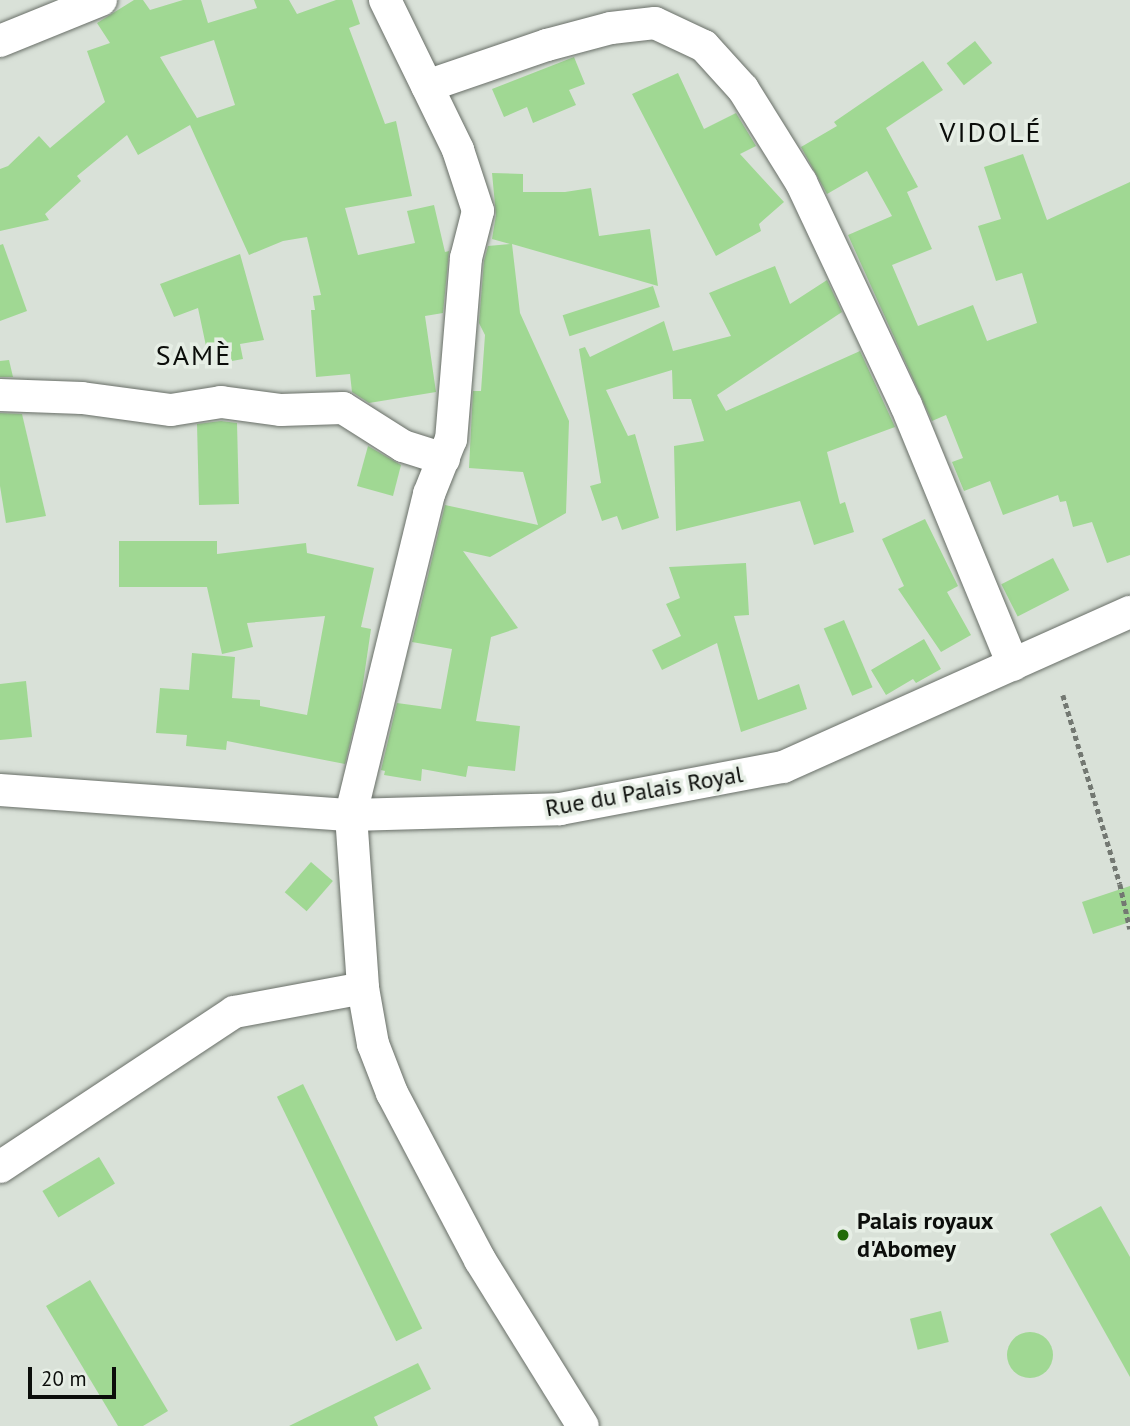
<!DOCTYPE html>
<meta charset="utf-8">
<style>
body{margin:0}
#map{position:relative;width:1130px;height:1426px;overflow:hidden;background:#d9e1d8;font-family:"PT Sans",sans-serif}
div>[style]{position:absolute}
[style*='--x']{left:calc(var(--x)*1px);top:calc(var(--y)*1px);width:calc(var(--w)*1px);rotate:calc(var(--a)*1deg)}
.building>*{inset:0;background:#a0d893;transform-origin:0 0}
.round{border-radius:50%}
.path>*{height:4.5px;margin-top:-2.25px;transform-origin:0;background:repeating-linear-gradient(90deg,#737872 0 5px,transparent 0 8.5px)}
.roads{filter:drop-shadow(0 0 2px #696f68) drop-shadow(0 0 2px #696f68)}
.minor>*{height:32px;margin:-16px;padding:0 16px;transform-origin:16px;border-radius:16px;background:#fff}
.dots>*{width:19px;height:19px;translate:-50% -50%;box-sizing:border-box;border:4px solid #e6eee5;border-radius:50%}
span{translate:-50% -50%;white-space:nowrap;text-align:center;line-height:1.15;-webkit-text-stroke:7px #e6eee5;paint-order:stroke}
.street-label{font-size:24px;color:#0b0d0a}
.poi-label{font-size:24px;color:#0b0d0a;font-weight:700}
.left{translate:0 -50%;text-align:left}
.quarter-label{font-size:28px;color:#0b0d0a;letter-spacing:2px}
.scale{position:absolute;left:28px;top:1367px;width:88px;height:32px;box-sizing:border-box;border:4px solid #0b0d0a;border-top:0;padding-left:9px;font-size:21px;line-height:24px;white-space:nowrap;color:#0b0d0a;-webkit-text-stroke:5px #e6eee5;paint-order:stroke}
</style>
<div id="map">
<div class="building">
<div style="clip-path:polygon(evenodd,134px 0,143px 0,150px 10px,183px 0,201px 0,208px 23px,257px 8px,254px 0,289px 0,297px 14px,336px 0,352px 0,360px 24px,349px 28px,385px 124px,396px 121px,412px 196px,345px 208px,358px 255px,415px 243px,407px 211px,434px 205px,445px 252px,449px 251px,443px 313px,425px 316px,436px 392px,369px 403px,352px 392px,350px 374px,316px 377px,311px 310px,315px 310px,313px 296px,321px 295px,307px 237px,283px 241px,249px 255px,190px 125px,138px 155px,127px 135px,77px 176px,81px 181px,45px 214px,49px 220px,0 231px,0 169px,8px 166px,39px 136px,50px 148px,105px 102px,87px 51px,110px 43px,97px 23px,134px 0,214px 40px,235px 105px,197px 118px,160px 57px,214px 40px)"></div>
<div style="left:975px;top:41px;width:28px;height:36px;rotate:52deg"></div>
<div style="clip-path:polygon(574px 57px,585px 84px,569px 90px,576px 105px,533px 123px,527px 107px,504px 117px,492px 89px)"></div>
<div style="clip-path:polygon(923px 61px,943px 90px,886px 128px,918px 187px,907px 192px,932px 249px,892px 265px,918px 326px,973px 305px,987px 341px,1037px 323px,1022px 273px,996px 281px,978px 226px,1001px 219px,984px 167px,1023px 154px,1047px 220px,1130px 182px,1130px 555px,1107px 563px,1092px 522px,1073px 527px,1066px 501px,1060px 502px,1058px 495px,1003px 515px,990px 481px,964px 491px,952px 462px,963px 458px,946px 415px,932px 421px,848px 235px,892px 216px,867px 171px,827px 194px,801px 147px,837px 126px,834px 122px)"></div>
<div style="clip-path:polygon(678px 73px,704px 129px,736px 113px,756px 146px,740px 154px,784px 202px,759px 224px,761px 231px,716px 256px,632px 94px)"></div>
<div style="clip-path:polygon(492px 173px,523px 174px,523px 192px,565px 192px,591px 188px,599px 236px,650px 229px,658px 286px,512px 244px,520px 313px,569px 421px,566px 513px,490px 557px,463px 551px,518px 628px,491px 637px,476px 721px,520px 726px,515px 771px,468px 766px,466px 777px,422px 769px,421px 781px,384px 775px,385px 771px,381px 770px,397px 703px,441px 709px,452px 649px,412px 642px,445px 505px,538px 525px,523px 472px,469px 468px,473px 391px,481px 391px,485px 335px,479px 323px,484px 261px,488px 246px,510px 244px,492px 239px,496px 215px)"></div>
<div style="clip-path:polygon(3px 244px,27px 311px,0 321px,0 245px)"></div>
<div style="clip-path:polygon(240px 254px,264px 340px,240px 344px,243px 359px,210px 365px,198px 308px,174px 317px,160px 284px)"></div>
<div style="clip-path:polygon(775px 266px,790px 304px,827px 280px,842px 312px,717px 395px,726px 411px,860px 351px,895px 427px,827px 452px,840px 504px,845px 502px,854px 532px,814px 545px,800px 501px,676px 531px,674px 446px,704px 441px,691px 399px,673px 399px,672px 370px,606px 390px,628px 436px,635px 434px,659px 518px,622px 530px,617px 516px,602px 521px,590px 486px,601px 483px,579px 349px,585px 347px,590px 357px,664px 321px,673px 351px,731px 336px,709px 293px)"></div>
<div style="left:653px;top:286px;width:22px;height:95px;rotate:72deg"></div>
<div style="clip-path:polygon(9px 360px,13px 377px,0 377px,0 361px)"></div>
<div style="clip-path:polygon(0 413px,22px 414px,46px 516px,6px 523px,0 486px)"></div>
<div style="clip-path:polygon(221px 421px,237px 423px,239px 504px,199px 505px,197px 424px)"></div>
<div style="clip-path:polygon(368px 446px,401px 465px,393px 496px,357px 486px)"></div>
<div style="clip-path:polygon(925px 519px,958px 586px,947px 592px,971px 635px,941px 652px,898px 589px,904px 586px,882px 539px)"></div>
<div style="clip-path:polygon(119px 541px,217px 541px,217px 554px,306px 543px,307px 553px,374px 568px,361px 627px,371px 629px,361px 697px,345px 764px,227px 741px,226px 750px,186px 746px,187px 735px,156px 733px,160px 688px,189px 690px,192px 653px,235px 657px,232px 698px,260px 700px,260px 706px,307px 715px,325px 616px,247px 623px,253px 647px,222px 654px,207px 587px,119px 587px)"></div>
<div style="left:1053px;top:558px;width:36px;height:58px;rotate:63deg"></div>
<div style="clip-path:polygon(746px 563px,749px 615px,734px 616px,758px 700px,799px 684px,807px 709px,741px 732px,717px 643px,662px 670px,652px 650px,681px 636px,666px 604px,680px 598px,669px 567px)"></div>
<div style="left:844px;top:620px;width:73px;height:22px;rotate:67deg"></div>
<div style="clip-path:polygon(924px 639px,941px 669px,916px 683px,913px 679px,886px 695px,871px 670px)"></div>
<div style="clip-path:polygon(26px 681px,32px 737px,0 740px,0 684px)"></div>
<div style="left:311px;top:862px;width:29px;height:40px;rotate:41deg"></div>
<div style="clip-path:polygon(1130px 886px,1130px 922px,1093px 934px,1082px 902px)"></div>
<div style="left:303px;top:1084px;width:272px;height:29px;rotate:64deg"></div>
<div style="left:99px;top:1157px;width:31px;height:66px;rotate:59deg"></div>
<div style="clip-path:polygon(1101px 1206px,1130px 1257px,1130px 1377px,1050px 1234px)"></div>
<div style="clip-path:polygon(90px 1280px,168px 1411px,143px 1426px,118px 1426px,46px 1306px)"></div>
<div style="left:941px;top:1311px;width:32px;height:32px;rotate:76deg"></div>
<div class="round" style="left:1007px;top:1332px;width:46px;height:46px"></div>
<div style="clip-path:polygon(418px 1363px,431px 1389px,374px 1417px,378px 1426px,289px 1426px)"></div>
</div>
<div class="path">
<div style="--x:1063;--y:695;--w:197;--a:73.2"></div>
<div style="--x:1120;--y:884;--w:46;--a:77.5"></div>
</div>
<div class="roads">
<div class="minor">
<div style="--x:385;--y:0;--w:167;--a:64"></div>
<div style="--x:458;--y:150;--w:64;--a:71.8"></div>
<div style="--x:478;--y:211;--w:49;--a:104.3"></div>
<div style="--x:466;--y:258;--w:182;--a:94.7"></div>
<div style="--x:451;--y:439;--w:59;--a:111.8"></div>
<div style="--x:429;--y:494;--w:330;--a:103.7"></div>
<div style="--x:351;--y:815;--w:173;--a:86"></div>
<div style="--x:363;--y:988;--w:57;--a:79.9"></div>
<div style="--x:373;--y:1044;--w:53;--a:68.8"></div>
<div style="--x:392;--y:1093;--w:189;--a:62.2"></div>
<div style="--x:480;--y:1260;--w:195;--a:58.2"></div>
<div style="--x:0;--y:41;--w:109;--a:-22.1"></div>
<div style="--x:427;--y:86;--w:127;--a:-18.9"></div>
<div style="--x:547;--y:45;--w:66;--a:-14.9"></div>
<div style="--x:611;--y:28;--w:44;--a:-6.5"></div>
<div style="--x:655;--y:23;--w:54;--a:25.1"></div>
<div style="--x:704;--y:46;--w:58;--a:47.8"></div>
<div style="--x:743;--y:89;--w:110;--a:58.1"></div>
<div style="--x:801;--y:182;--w:246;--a:64.8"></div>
<div style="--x:906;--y:405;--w:281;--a:67.6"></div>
<div style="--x:0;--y:395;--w:82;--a:2.1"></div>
<div style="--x:82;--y:398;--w:90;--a:7.7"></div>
<div style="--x:171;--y:410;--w:51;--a:-9.1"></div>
<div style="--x:221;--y:402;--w:61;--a:7.6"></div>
<div style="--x:281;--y:410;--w:62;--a:-1.8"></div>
<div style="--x:343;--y:408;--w:71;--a:32.3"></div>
<div style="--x:403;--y:446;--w:43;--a:17.6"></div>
<div style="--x:0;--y:790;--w:352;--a:4.1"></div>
<div style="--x:351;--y:815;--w:209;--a:-1.6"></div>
<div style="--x:560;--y:809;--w:227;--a:-10.7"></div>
<div style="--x:783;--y:767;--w:380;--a:-24.1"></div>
<div style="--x:0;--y:1167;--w:281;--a:-33.5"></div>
<div style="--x:234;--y:1012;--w:131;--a:-10.5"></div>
</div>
</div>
<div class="dots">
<div style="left:843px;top:1235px;background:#226b08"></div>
</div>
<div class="street-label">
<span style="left:644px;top:791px;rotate:-10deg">Rue du Palais Royal</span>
</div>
<div class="poi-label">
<span class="left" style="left:857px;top:1235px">Palais royaux<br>d'Abomey</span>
</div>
<div class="quarter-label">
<span style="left:991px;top:132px">VIDOLÉ</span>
<span style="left:194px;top:355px">SAMÈ</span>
</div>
<div class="scale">20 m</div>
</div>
